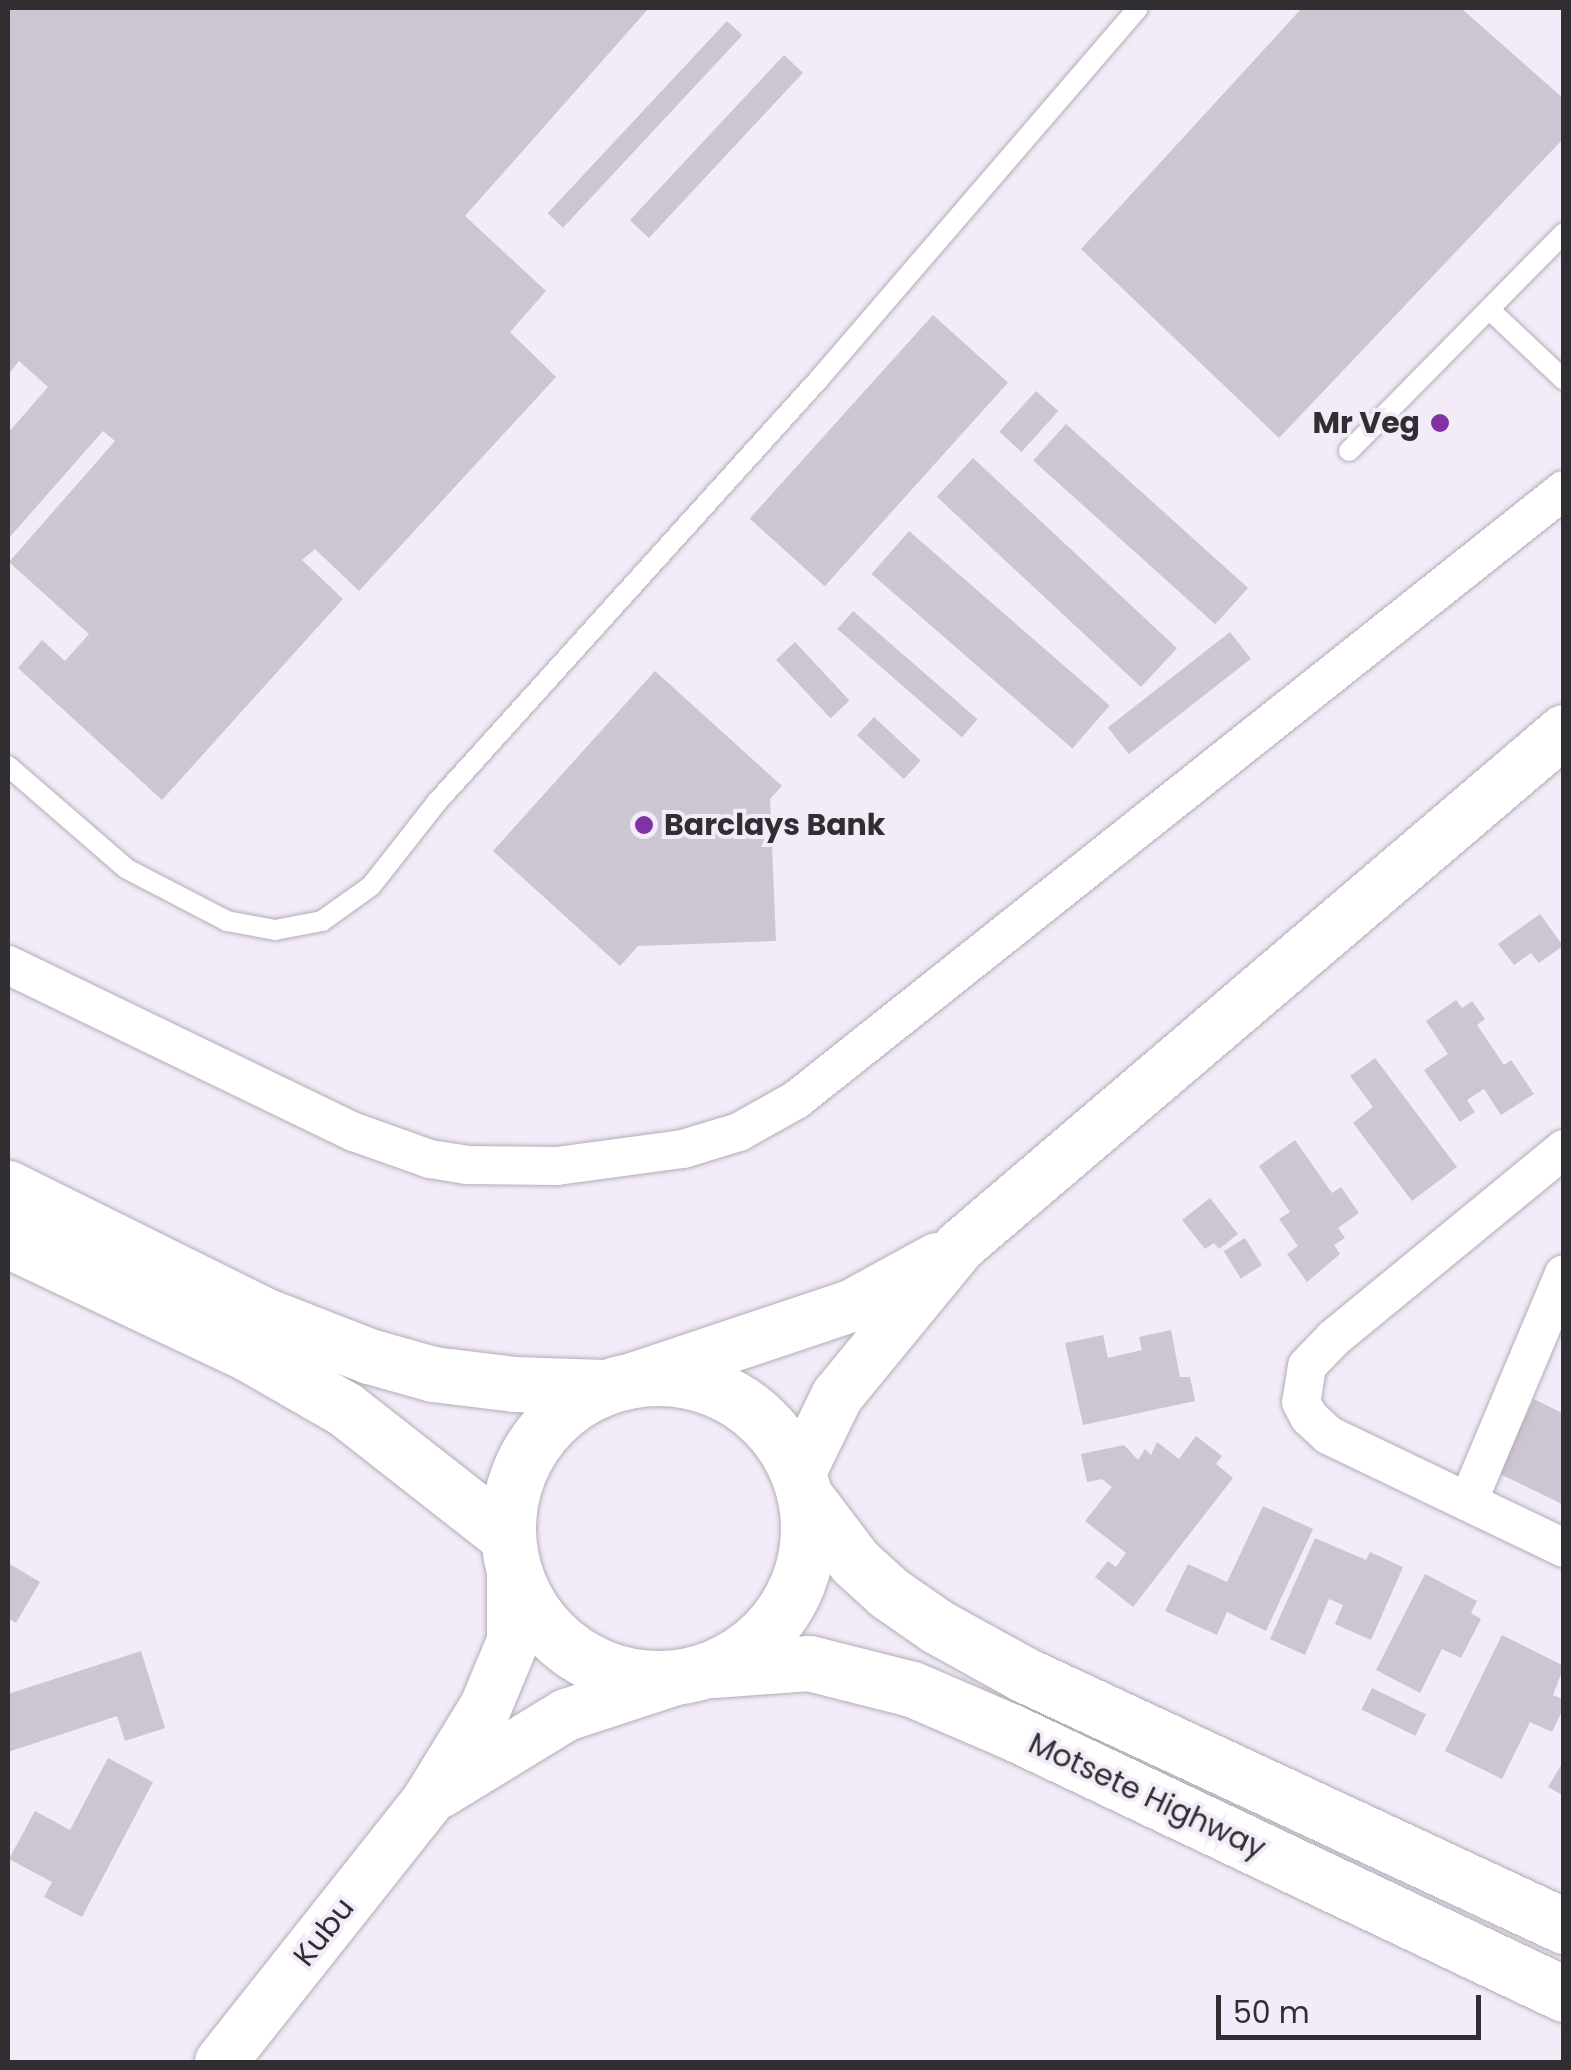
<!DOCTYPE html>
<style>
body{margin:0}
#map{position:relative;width:1571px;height:2070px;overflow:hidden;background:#f3ebf8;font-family:Poppins,sans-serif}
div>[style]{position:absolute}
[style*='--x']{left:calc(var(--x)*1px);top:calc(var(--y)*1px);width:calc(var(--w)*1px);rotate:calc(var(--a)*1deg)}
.building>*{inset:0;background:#cdc5d1;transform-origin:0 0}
.roads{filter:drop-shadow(0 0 2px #b4acb8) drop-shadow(0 0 2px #b4acb8)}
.service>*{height:20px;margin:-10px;padding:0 10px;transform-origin:10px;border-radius:10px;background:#fff}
.minor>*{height:38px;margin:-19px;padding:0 19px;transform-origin:19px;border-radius:19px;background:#fff}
.secondary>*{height:52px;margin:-26px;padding:0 26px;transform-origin:26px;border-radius:26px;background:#fff}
.trunk>*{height:55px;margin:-27.5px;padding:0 27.5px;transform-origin:27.5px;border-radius:27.5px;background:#fff}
.trunk>.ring{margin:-27.5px;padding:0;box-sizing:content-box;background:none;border:55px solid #fff;border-radius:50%}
.dots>*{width:28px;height:28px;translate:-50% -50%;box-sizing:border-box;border:5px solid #f3ebf8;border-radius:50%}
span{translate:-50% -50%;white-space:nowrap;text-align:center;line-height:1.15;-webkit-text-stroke:8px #f3ebf8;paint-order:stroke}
.poi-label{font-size:30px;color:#312e33;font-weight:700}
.right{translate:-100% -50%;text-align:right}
.left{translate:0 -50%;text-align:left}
.street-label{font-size:30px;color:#312e33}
.frame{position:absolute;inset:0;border:10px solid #312e33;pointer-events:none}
.scale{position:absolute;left:1216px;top:1995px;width:265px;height:45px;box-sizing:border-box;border:5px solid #312e33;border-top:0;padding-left:12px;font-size:30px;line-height:35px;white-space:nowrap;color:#312e33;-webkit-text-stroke:8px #f3ebf8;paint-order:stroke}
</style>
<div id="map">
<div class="building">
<div style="clip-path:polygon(8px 8px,649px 8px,465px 216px,546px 291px,510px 332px,556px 377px,359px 591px,315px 549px,302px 560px,343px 599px,162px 800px,18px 668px,42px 640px,65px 661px,89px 634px,9px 562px,115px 441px,103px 431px,8px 539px,8px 433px,48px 387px,19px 361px,8px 375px)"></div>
<div style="clip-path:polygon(1302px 8px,1461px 8px,1564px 99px,1564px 138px,1279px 438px,1081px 249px)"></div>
<div style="left:727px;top:21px;width:21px;height:263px;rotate:43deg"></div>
<div style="left:784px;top:55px;width:26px;height:226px;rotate:43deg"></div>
<div style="left:933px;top:315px;width:101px;height:274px;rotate:42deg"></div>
<div style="left:1036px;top:391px;width:30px;height:55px;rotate:42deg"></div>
<div style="left:1066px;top:424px;width:245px;height:49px;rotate:42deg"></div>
<div style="left:973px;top:458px;width:279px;height:53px;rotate:43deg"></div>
<div style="left:909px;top:531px;width:266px;height:57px;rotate:41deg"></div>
<div style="left:853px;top:611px;width:165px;height:24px;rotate:41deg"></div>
<div style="left:1230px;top:632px;width:34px;height:155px;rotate:52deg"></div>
<div style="left:795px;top:642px;width:80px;height:26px;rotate:47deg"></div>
<div style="clip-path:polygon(655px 671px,782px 786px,770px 799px,776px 941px,638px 946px,620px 966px,493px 851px)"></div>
<div style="left:874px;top:717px;width:64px;height:25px;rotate:43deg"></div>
<div style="clip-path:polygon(1540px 914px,1563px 946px,1539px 963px,1531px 953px,1514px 965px,1498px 944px)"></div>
<div style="clip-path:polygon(1456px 1000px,1462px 1008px,1472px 1001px,1485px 1019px,1477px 1025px,1504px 1065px,1511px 1060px,1534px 1094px,1501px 1115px,1484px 1089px,1467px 1100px,1475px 1112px,1460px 1122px,1424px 1070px,1448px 1054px,1426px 1021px)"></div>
<div style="clip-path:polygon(1375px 1058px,1457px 1167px,1412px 1201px,1353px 1123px,1373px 1107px,1350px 1076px)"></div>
<div style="clip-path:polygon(1295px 1140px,1332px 1193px,1341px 1187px,1359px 1213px,1338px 1228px,1345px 1238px,1334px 1245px,1340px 1254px,1307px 1282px,1287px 1254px,1298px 1246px,1279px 1219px,1290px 1212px,1259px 1166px)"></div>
<div style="clip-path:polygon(1210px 1198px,1238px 1234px,1219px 1249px,1214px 1243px,1205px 1249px,1182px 1220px)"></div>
<div style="left:1245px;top:1238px;width:32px;height:25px;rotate:58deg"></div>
<div style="clip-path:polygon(1171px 1330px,1180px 1377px,1190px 1377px,1195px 1401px,1083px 1425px,1065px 1343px,1103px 1335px,1108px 1358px,1142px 1350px,1139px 1337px)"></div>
<div style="clip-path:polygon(1534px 1399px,1564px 1414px,1564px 1505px,1498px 1473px)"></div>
<div style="clip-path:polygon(1196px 1436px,1222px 1456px,1216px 1464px,1233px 1478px,1133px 1607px,1095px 1577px,1108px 1561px,1116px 1567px,1126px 1553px,1085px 1521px,1112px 1487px,1102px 1479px,1087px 1482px,1081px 1454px,1124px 1445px,1138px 1460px,1145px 1449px,1151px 1455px,1157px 1442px,1179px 1459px)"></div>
<div style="clip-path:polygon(1263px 1506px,1313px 1529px,1266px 1631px,1227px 1612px,1217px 1635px,1165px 1611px,1188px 1564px,1227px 1582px)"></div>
<div style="clip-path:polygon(1315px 1538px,1366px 1560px,1370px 1552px,1403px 1567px,1371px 1640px,1335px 1624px,1343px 1605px,1329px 1599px,1305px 1655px,1270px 1639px)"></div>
<div style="clip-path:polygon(8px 1563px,40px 1582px,16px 1623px,8px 1618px)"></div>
<div style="clip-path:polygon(1425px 1574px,1477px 1601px,1471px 1613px,1481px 1619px,1461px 1658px,1442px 1649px,1420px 1693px,1376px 1670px)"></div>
<div style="clip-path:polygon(1502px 1635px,1564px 1666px,1553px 1695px,1564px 1700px,1564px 1707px,1552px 1732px,1530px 1722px,1502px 1779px,1445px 1751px)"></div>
<div style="clip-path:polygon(141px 1651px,165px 1728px,125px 1741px,117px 1716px,8px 1752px,8px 1694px)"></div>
<div style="left:1372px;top:1688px;width:60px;height:24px;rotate:26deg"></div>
<div style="clip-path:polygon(108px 1758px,153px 1782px,82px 1917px,44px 1897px,52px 1882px,9px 1859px,35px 1811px,70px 1830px)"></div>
<div style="clip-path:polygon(1564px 1760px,1564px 1796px,1548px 1787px)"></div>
</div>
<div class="roads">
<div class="service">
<div style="--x:1490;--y:310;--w:102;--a:43.4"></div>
<div style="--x:1349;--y:451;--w:306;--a:-45.4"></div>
<div style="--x:8;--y:766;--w:157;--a:40.9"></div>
<div style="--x:127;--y:869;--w:113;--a:27.5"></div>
<div style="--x:227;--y:921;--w:49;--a:10.6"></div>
<div style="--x:275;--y:930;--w:48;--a:-10.8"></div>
<div style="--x:322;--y:921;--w:60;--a:-35.5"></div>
<div style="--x:371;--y:886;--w:107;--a:-51.8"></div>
<div style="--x:437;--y:802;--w:570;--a:-47.92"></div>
<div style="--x:819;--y:379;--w:489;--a:-49.3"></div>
</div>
<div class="minor">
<div style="--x:8;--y:965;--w:384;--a:25.8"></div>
<div style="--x:354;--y:1132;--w:81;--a:19.6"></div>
<div style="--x:430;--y:1159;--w:36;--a:9"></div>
<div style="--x:466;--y:1165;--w:91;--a:0.6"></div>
<div style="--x:557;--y:1166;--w:127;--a:-7.7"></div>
<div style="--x:683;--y:1149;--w:59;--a:-16.9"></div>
<div style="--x:739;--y:1132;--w:65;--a:-29.3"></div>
<div style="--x:796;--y:1100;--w:981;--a:-38.46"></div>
<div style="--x:1564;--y:1149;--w:299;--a:140.6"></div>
<div style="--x:1333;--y:1339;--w:37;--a:134"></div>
<div style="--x:1307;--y:1366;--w:36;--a:99"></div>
<div style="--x:1301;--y:1402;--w:17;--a:62"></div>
<div style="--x:1309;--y:1417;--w:26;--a:43"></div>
<div style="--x:1328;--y:1435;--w:262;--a:25.6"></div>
<div style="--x:1468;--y:1502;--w:247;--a:-67.2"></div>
</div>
<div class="secondary">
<div style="--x:633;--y:1379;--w:230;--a:-18.5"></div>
<div style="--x:851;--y:1306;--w:98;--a:-28.7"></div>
<div style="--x:799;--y:1474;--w:87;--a:-64"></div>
<div style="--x:837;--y:1396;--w:194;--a:-50.6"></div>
<div style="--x:960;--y:1246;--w:794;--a:-40.45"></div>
<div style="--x:440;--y:1792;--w:148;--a:-31.4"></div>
<div style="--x:566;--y:1715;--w:122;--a:-18.1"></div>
<div style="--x:221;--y:2062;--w:332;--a:-51.6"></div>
<div style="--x:427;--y:1802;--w:113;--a:-58.4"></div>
<div style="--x:486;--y:1706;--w:70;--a:-67.4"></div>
<div style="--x:513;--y:1641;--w:74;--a:-90"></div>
</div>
<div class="trunk">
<div style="--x:8;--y:1188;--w:286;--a:26.4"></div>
<div style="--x:264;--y:1315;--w:113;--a:21.3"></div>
<div style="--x:369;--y:1356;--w:66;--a:15.7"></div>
<div style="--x:433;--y:1374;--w:82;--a:7"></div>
<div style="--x:514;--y:1384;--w:89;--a:1.9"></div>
<div style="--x:8;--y:1240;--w:269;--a:25.3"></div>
<div style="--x:251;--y:1355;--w:108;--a:29.9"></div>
<div style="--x:345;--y:1409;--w:206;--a:38.1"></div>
<div class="ring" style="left:508px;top:1378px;width:245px;height:245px"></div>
<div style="--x:805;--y:1496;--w:83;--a:52.9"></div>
<div style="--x:855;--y:1562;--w:46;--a:42.4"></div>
<div style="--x:889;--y:1593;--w:60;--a:34.8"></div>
<div style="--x:938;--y:1627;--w:99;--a:28.9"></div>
<div style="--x:1025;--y:1675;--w:595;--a:24.97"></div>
<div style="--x:713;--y:1670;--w:96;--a:-4.2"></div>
<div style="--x:809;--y:1663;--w:106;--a:14.2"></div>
<div style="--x:912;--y:1689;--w:109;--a:23.3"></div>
<div style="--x:1012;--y:1732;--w:611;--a:25.39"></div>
</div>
</div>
<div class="dots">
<div style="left:1440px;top:423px;background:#8132a3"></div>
<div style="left:644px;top:825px;background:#8132a3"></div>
</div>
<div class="poi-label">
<span class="right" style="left:1420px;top:423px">Mr Veg</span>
<span class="left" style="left:664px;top:825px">Barclays Bank</span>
</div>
<div class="street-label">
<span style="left:1147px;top:1796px;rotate:25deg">Motsete Highway</span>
<span style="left:324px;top:1932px;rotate:-52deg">Kubu</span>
</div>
<div class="frame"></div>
<div class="scale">50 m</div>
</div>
